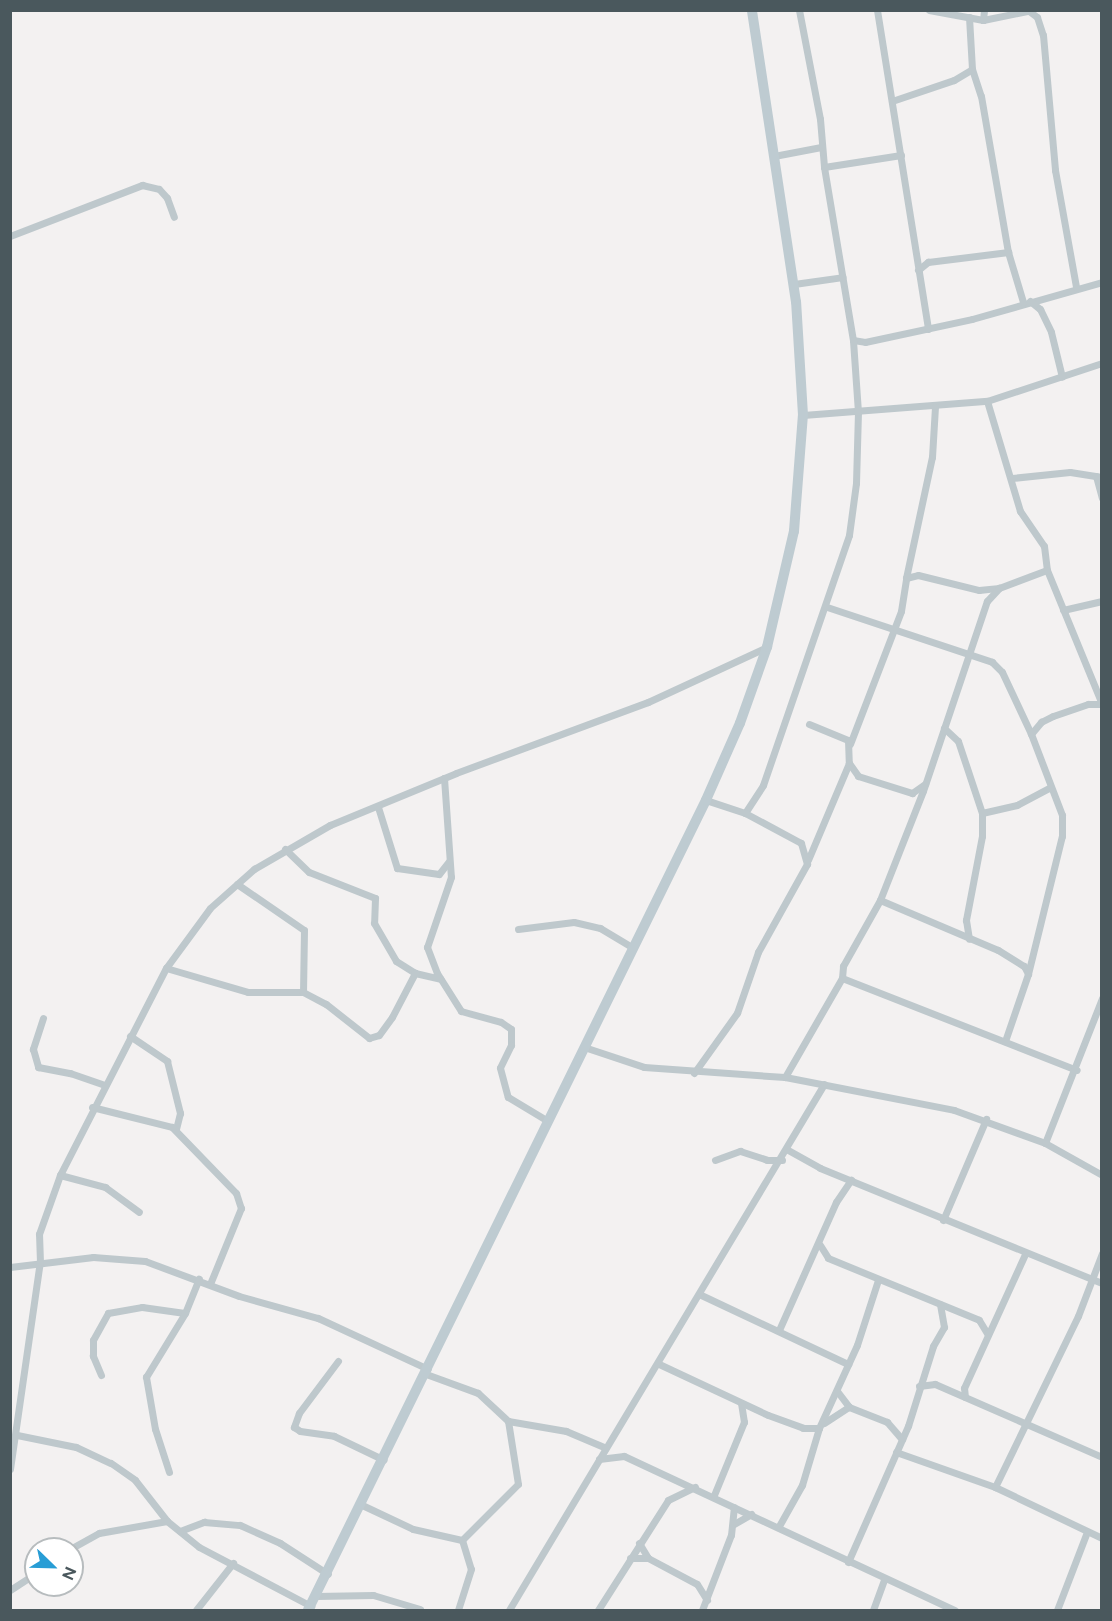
<!DOCTYPE html>
<style>
body{margin:0}
#map{position:relative;width:1112px;height:1621px;overflow:hidden;background:#f3f1f1;font-family:Figtree,sans-serif}
div>[style]{position:absolute}
[style*='--x']{left:calc(var(--x)*1px);top:calc(var(--y)*1px);width:calc(var(--w)*1px);rotate:calc(var(--a)*1deg)}
.minor>*{height:7px;margin:-3.5px;padding:0 3.5px;transform-origin:3.5px;border-radius:3.5px;background:#bec8cc}
.secondary>*{height:10px;margin:-5px;padding:0 5px;transform-origin:5px;border-radius:5px;background:#becbd1}
span{translate:-50% -50%;white-space:nowrap;text-align:center;line-height:1.15;-webkit-text-stroke:6px #fff;paint-order:stroke}
.frame{position:absolute;inset:0;border:12px solid #4a585d;pointer-events:none}
.north{position:absolute;left:24px;top:1537px;width:60px;height:60px;box-sizing:border-box;background:#fff;border:2px solid #b7bcbe;border-radius:50%;rotate:113deg;font-size:16px;font-weight:700;line-height:24px;text-align:center;color:#4a585d}
.north::after{content:'';display:block;margin:auto;width:21px;height:27px;background:#289dd5;clip-path:polygon(50% 0,100% 100%,50% 72%,0 100%)}
</style>
<div id="map">
<div class="minor">
<div style="--x:799;--y:10;--w:111;--a:79.1"></div>
<div style="--x:820;--y:119;--w:48;--a:85.2"></div>
<div style="--x:824;--y:167;--w:175;--a:80.5"></div>
<div style="--x:853;--y:340;--w:12;--a:9"></div>
<div style="--x:865;--y:342;--w:109;--a:-12.1"></div>
<div style="--x:972;--y:319;--w:135;--a:-15.9"></div>
<div style="--x:877;--y:10;--w:323;--a:80.9"></div>
<div style="--x:929;--y:10;--w:55;--a:10.5"></div>
<div style="--x:983;--y:20;--w:50;--a:-11.5"></div>
<div style="--x:1029;--y:11;--w:10;--a:37"></div>
<div style="--x:1037;--y:17;--w:19;--a:72"></div>
<div style="--x:1043;--y:35;--w:136;--a:84.9"></div>
<div style="--x:1055;--y:170;--w:119;--a:79.8"></div>
<div style="--x:969;--y:17;--w:52;--a:86.7"></div>
<div style="--x:972;--y:69;--w:28;--a:72"></div>
<div style="--x:981;--y:96;--w:158;--a:80.2"></div>
<div style="--x:1008;--y:252;--w:52;--a:73.3"></div>
<div style="--x:983;--y:20;--w:10;--a:-84"></div>
<div style="--x:892;--y:101;--w:65;--a:-18.7"></div>
<div style="--x:954;--y:80;--w:21;--a:-31"></div>
<div style="--x:774;--y:156;--w:48;--a:-10.8"></div>
<div style="--x:824;--y:167;--w:78;--a:-8.9"></div>
<div style="--x:10;--y:236;--w:142;--a:-21.1"></div>
<div style="--x:142;--y:185;--w:17;--a:13"></div>
<div style="--x:159;--y:189;--w:12;--a:48"></div>
<div style="--x:167;--y:198;--w:20;--a:70"></div>
<div style="--x:918;--y:270;--w:13;--a:-39"></div>
<div style="--x:928;--y:262;--w:81;--a:-7.1"></div>
<div style="--x:794;--y:284;--w:49;--a:-8.1"></div>
<div style="--x:1030;--y:301;--w:13;--a:39"></div>
<div style="--x:1040;--y:309;--w:25;--a:64"></div>
<div style="--x:1051;--y:332;--w:46;--a:76.3"></div>
<div style="--x:987;--y:401;--w:115;--a:73.3"></div>
<div style="--x:1020;--y:511;--w:42;--a:55.6"></div>
<div style="--x:1044;--y:546;--w:24;--a:83"></div>
<div style="--x:1047;--y:570;--w:145;--a:67.7"></div>
<div style="--x:803;--y:415;--w:185;--a:-4.4"></div>
<div style="--x:987;--y:401;--w:121;--a:-18.3"></div>
<div style="--x:1096;--y:476;--w:23;--a:75"></div>
<div style="--x:1012;--y:478;--w:58;--a:-5.9"></div>
<div style="--x:1070;--y:472;--w:32;--a:9"></div>
<div style="--x:906;--y:578;--w:124;--a:-77.9"></div>
<div style="--x:932;--y:457;--w:50;--a:-86.6"></div>
<div style="--x:827;--y:607;--w:174;--a:18.4"></div>
<div style="--x:992;--y:662;--w:14;--a:45"></div>
<div style="--x:1002;--y:672;--w:68;--a:64.9"></div>
<div style="--x:1063;--y:610;--w:40;--a:-13"></div>
<div style="--x:809;--y:724;--w:42;--a:22.3"></div>
<div style="--x:848;--y:740;--w:23;--a:88"></div>
<div style="--x:849;--y:763;--w:16;--a:55"></div>
<div style="--x:858;--y:776;--w:57;--a:17.5"></div>
<div style="--x:912;--y:793;--w:16;--a:-35"></div>
<div style="--x:944;--y:728;--w:19;--a:43"></div>
<div style="--x:958;--y:741;--w:76;--a:71.6"></div>
<div style="--x:982;--y:813;--w:23;--a:90"></div>
<div style="--x:982;--y:836;--w:86;--a:100.8"></div>
<div style="--x:966;--y:920;--w:19;--a:81"></div>
<div style="--x:850;--y:744;--w:142;--a:-69"></div>
<div style="--x:901;--y:611;--w:33;--a:-81"></div>
<div style="--x:906;--y:578;--w:12;--a:-14"></div>
<div style="--x:918;--y:575;--w:63;--a:13.8"></div>
<div style="--x:979;--y:590;--w:18;--a:-6"></div>
<div style="--x:444;--y:778;--w:99;--a:86"></div>
<div style="--x:451;--y:877;--w:74;--a:108.9"></div>
<div style="--x:427;--y:947;--w:28;--a:69"></div>
<div style="--x:437;--y:973;--w:45;--a:57.7"></div>
<div style="--x:461;--y:1011;--w:41;--a:15.4"></div>
<div style="--x:501;--y:1022;--w:12;--a:35"></div>
<div style="--x:511;--y:1029;--w:16;--a:90"></div>
<div style="--x:511;--y:1045;--w:25;--a:116"></div>
<div style="--x:500;--y:1068;--w:30;--a:75"></div>
<div style="--x:508;--y:1097;--w:47;--a:31"></div>
<div style="--x:378;--y:807;--w:64;--a:72.7"></div>
<div style="--x:397;--y:868;--w:42;--a:8.1"></div>
<div style="--x:439;--y:874;--w:16;--a:-52"></div>
<div style="--x:745;--y:813;--w:33;--a:-57"></div>
<div style="--x:763;--y:785;--w:264;--a:-71"></div>
<div style="--x:849;--y:535;--w:52;--a:-82.3"></div>
<div style="--x:856;--y:483;--w:71;--a:-88.4"></div>
<div style="--x:858;--y:412;--w:72;--a:-94"></div>
<div style="--x:982;--y:813;--w:36;--a:-13"></div>
<div style="--x:1017;--y:805;--w:38;--a:-28"></div>
<div style="--x:285;--y:849;--w:33;--a:44"></div>
<div style="--x:309;--y:872;--w:71;--a:21.5"></div>
<div style="--x:375;--y:898;--w:25;--a:92"></div>
<div style="--x:374;--y:923;--w:44;--a:59.9"></div>
<div style="--x:396;--y:961;--w:22;--a:32"></div>
<div style="--x:415;--y:973;--w:26;--a:13"></div>
<div style="--x:808;--y:860;--w:105;--a:-67.1"></div>
<div style="--x:237;--y:884;--w:81;--a:34.5"></div>
<div style="--x:304;--y:930;--w:62;--a:90.9"></div>
<div style="--x:880;--y:900;--w:128;--a:23"></div>
<div style="--x:998;--y:950;--w:31;--a:32"></div>
<div style="--x:1024;--y:966;--w:9;--a:63"></div>
<div style="--x:1028;--y:974;--w:71;--a:108.9"></div>
<div style="--x:518;--y:929;--w:56;--a:-7.1"></div>
<div style="--x:574;--y:922;--w:27;--a:13"></div>
<div style="--x:600;--y:928;--w:37;--a:31"></div>
<div style="--x:166;--y:968;--w:85;--a:16.3"></div>
<div style="--x:248;--y:992;--w:55;--a:0"></div>
<div style="--x:303;--y:992;--w:26;--a:28"></div>
<div style="--x:326;--y:1004;--w:55;--a:38.3"></div>
<div style="--x:369;--y:1038;--w:10;--a:-17"></div>
<div style="--x:379;--y:1035;--w:22;--a:-54"></div>
<div style="--x:392;--y:1017;--w:50;--a:-62.4"></div>
<div style="--x:1028;--y:974;--w:142;--a:-76.2"></div>
<div style="--x:1062;--y:836;--w:21;--a:-90"></div>
<div style="--x:1062;--y:815;--w:87;--a:-110.9"></div>
<div style="--x:1031;--y:734;--w:16;--a:-50"></div>
<div style="--x:1041;--y:722;--w:13;--a:-27"></div>
<div style="--x:1053;--y:716;--w:37;--a:-19"></div>
<div style="--x:1088;--y:704;--w:14;--a:0"></div>
<div style="--x:842;--y:978;--w:12;--a:-85"></div>
<div style="--x:843;--y:966;--w:76;--a:-60.7"></div>
<div style="--x:880;--y:900;--w:117;--a:-68.5"></div>
<div style="--x:923;--y:791;--w:200;--a:-71.4"></div>
<div style="--x:987;--y:601;--w:18;--a:-47"></div>
<div style="--x:999;--y:588;--w:51;--a:-20.6"></div>
<div style="--x:43;--y:1018;--w:33;--a:108"></div>
<div style="--x:33;--y:1049;--w:19;--a:74"></div>
<div style="--x:38;--y:1067;--w:33;--a:11"></div>
<div style="--x:70;--y:1073;--w:36;--a:19"></div>
<div style="--x:130;--y:1036;--w:45;--a:34"></div>
<div style="--x:167;--y:1061;--w:54;--a:76"></div>
<div style="--x:180;--y:1113;--w:16;--a:104"></div>
<div style="--x:584;--y:1047;--w:63;--a:18.4"></div>
<div style="--x:644;--y:1067;--w:141;--a:4.1"></div>
<div style="--x:785;--y:1077;--w:172;--a:11"></div>
<div style="--x:954;--y:1110;--w:97;--a:19.9"></div>
<div style="--x:1045;--y:1143;--w:65;--a:29.3"></div>
<div style="--x:694;--y:1073;--w:74;--a:-54.4"></div>
<div style="--x:737;--y:1013;--w:65;--a:-71"></div>
<div style="--x:758;--y:952;--w:101;--a:-60.9"></div>
<div style="--x:807;--y:864;--w:22;--a:-106"></div>
<div style="--x:801;--y:843;--w:64;--a:-151.8"></div>
<div style="--x:745;--y:813;--w:41;--a:-161.6"></div>
<div style="--x:785;--y:1077;--w:114;--a:-60.1"></div>
<div style="--x:842;--y:978;--w:252;--a:21.4"></div>
<div style="--x:92;--y:1107;--w:82;--a:14"></div>
<div style="--x:172;--y:1127;--w:92;--a:45.9"></div>
<div style="--x:236;--y:1193;--w:16;--a:72"></div>
<div style="--x:241;--y:1208;--w:82;--a:112.2"></div>
<div style="--x:1045;--y:1143;--w:156;--a:-68.5"></div>
<div style="--x:788;--y:1150;--w:37;--a:29"></div>
<div style="--x:820;--y:1168;--w:305;--a:22.2"></div>
<div style="--x:715;--y:1160;--w:27;--a:-20"></div>
<div style="--x:740;--y:1151;--w:28;--a:18"></div>
<div style="--x:767;--y:1160;--w:15;--a:0"></div>
<div style="--x:60;--y:1175;--w:47;--a:14.9"></div>
<div style="--x:105;--y:1187;--w:42;--a:36.3"></div>
<div style="--x:943;--y:1220;--w:110;--a:-66.9"></div>
<div style="--x:820;--y:1245;--w:15;--a:58"></div>
<div style="--x:828;--y:1258;--w:163;--a:22.3"></div>
<div style="--x:979;--y:1320;--w:17;--a:59"></div>
<div style="--x:10;--y:1267;--w:84;--a:-6.9"></div>
<div style="--x:93;--y:1257;--w:52;--a:4.4"></div>
<div style="--x:145;--y:1261;--w:100;--a:20.4"></div>
<div style="--x:239;--y:1296;--w:82;--a:15.6"></div>
<div style="--x:318;--y:1318;--w:121;--a:24.9"></div>
<div style="--x:699;--y:1294;--w:165;--a:25.2"></div>
<div style="--x:779;--y:1330;--w:140;--a:-66"></div>
<div style="--x:836;--y:1202;--w:27;--a:-56"></div>
<div style="--x:338;--y:1361;--w:65;--a:126.9"></div>
<div style="--x:299;--y:1413;--w:15;--a:110"></div>
<div style="--x:294;--y:1427;--w:7;--a:34"></div>
<div style="--x:300;--y:1431;--w:34;--a:8"></div>
<div style="--x:334;--y:1436;--w:55;--a:25.6"></div>
<div style="--x:659;--y:1364;--w:120;--a:25.1"></div>
<div style="--x:768;--y:1415;--w:37;--a:20"></div>
<div style="--x:803;--y:1428;--w:16;--a:0"></div>
<div style="--x:426;--y:1374;--w:55;--a:20.1"></div>
<div style="--x:478;--y:1393;--w:41;--a:43"></div>
<div style="--x:508;--y:1421;--w:59;--a:9.8"></div>
<div style="--x:566;--y:1431;--w:43;--a:23"></div>
<div style="--x:101;--y:1375;--w:21;--a:-113"></div>
<div style="--x:93;--y:1356;--w:16;--a:-90"></div>
<div style="--x:93;--y:1340;--w:31;--a:-61"></div>
<div style="--x:108;--y:1313;--w:35;--a:-10"></div>
<div style="--x:142;--y:1307;--w:43;--a:7.9"></div>
<div style="--x:919;--y:1386;--w:16;--a:-7"></div>
<div style="--x:935;--y:1384;--w:182;--a:23.6"></div>
<div style="--x:837;--y:1391;--w:20;--a:53"></div>
<div style="--x:849;--y:1407;--w:41;--a:21.5"></div>
<div style="--x:887;--y:1422;--w:23;--a:49"></div>
<div style="--x:965;--y:1397;--w:9;--a:-96"></div>
<div style="--x:964;--y:1388;--w:147;--a:-65.5"></div>
<div style="--x:824;--y:1423;--w:30;--a:-33"></div>
<div style="--x:17;--y:1435;--w:60;--a:11.5"></div>
<div style="--x:76;--y:1447;--w:38;--a:25"></div>
<div style="--x:111;--y:1463;--w:29;--a:35"></div>
<div style="--x:135;--y:1480;--w:52;--a:52"></div>
<div style="--x:167;--y:1521;--w:41;--a:39.1"></div>
<div style="--x:199;--y:1547;--w:127;--a:27.8"></div>
<div style="--x:896;--y:1452;--w:105;--a:19.5"></div>
<div style="--x:995;--y:1487;--w:119;--a:25.5"></div>
<div style="--x:599;--y:1459;--w:25;--a:-7"></div>
<div style="--x:624;--y:1456;--w:365;--a:25"></div>
<div style="--x:10;--y:1469;--w:209;--a:-81.8"></div>
<div style="--x:40;--y:1262;--w:28;--a:-92"></div>
<div style="--x:39;--y:1234;--w:63;--a:-70.4"></div>
<div style="--x:60;--y:1175;--w:233;--a:-62.9"></div>
<div style="--x:166;--y:968;--w:74;--a:-53.7"></div>
<div style="--x:210;--y:908;--w:59;--a:-41.6"></div>
<div style="--x:254;--y:869;--w:88;--a:-30.1"></div>
<div style="--x:330;--y:825;--w:136;--a:-22.4"></div>
<div style="--x:456;--y:773;--w:205;--a:-20.3"></div>
<div style="--x:648;--y:702;--w:131;--a:-24.8"></div>
<div style="--x:169;--y:1472;--w:45;--a:-108"></div>
<div style="--x:155;--y:1429;--w:53;--a:-99.8"></div>
<div style="--x:146;--y:1377;--w:75;--a:-58.6"></div>
<div style="--x:185;--y:1313;--w:37;--a:-68"></div>
<div style="--x:995;--y:1487;--w:190;--a:-64.1"></div>
<div style="--x:1078;--y:1316;--w:67;--a:-69.1"></div>
<div style="--x:714;--y:1495;--w:79;--a:-67.7"></div>
<div style="--x:744;--y:1422;--w:19;--a:-99"></div>
<div style="--x:362;--y:1505;--w:56;--a:25.2"></div>
<div style="--x:413;--y:1529;--w:50;--a:12.7"></div>
<div style="--x:462;--y:1540;--w:30;--a:73"></div>
<div style="--x:471;--y:1569;--w:43;--a:107.6"></div>
<div style="--x:734;--y:1524;--w:20;--a:-30"></div>
<div style="--x:779;--y:1526;--w:47;--a:-60.7"></div>
<div style="--x:802;--y:1485;--w:59;--a:-73.4"></div>
<div style="--x:819;--y:1428;--w:91;--a:-65.4"></div>
<div style="--x:857;--y:1345;--w:68;--a:-72.1"></div>
<div style="--x:180;--y:1531;--w:26;--a:-21"></div>
<div style="--x:204;--y:1522;--w:36;--a:5"></div>
<div style="--x:240;--y:1525;--w:44;--a:24.2"></div>
<div style="--x:280;--y:1543;--w:57;--a:32.9"></div>
<div style="--x:462;--y:1540;--w:79;--a:-45"></div>
<div style="--x:518;--y:1484;--w:64;--a:-99"></div>
<div style="--x:639;--y:1543;--w:17;--a:59"></div>
<div style="--x:648;--y:1558;--w:55;--a:28"></div>
<div style="--x:697;--y:1584;--w:19;--a:58"></div>
<div style="--x:70;--y:1549;--w:33;--a:-29"></div>
<div style="--x:99;--y:1533;--w:69;--a:-10"></div>
<div style="--x:630;--y:1558;--w:18;--a:0"></div>
<div style="--x:848;--y:1562;--w:149;--a:-66.2"></div>
<div style="--x:908;--y:1426;--w:84;--a:-72.6"></div>
<div style="--x:933;--y:1346;--w:22;--a:-60"></div>
<div style="--x:944;--y:1327;--w:23;--a:-100"></div>
<div style="--x:10;--y:1590;--w:31;--a:-33"></div>
<div style="--x:316;--y:1596;--w:57;--a:-1"></div>
<div style="--x:373;--y:1595;--w:49;--a:16.6"></div>
<div style="--x:196;--y:1610;--w:60;--a:-51.8"></div>
<div style="--x:509;--y:1610;--w:613;--a:-59.08"></div>
<div style="--x:598;--y:1610;--w:130;--a:-57.5"></div>
<div style="--x:668;--y:1500;--w:30;--a:-26"></div>
<div style="--x:702;--y:1610;--w:80;--a:-68.9"></div>
<div style="--x:731;--y:1535;--w:28;--a:-84"></div>
<div style="--x:873;--y:1610;--w:33;--a:-70"></div>
<div style="--x:1057;--y:1610;--w:84;--a:-69"></div>
</div>
<div class="secondary">
<div style="--x:308;--y:1610;--w:902;--a:-63.83"></div>
<div style="--x:706;--y:800;--w:84;--a:-66.2"></div>
<div style="--x:740;--y:723;--w:81;--a:-70.4"></div>
<div style="--x:767;--y:647;--w:119;--a:-76.9"></div>
<div style="--x:794;--y:531;--w:116;--a:-85.6"></div>
<div style="--x:803;--y:415;--w:113;--a:-93.5"></div>
<div style="--x:796;--y:302;--w:295;--a:-98.6"></div>
</div>
<div class="frame"></div>
<div class="north">N</div>
</div>
